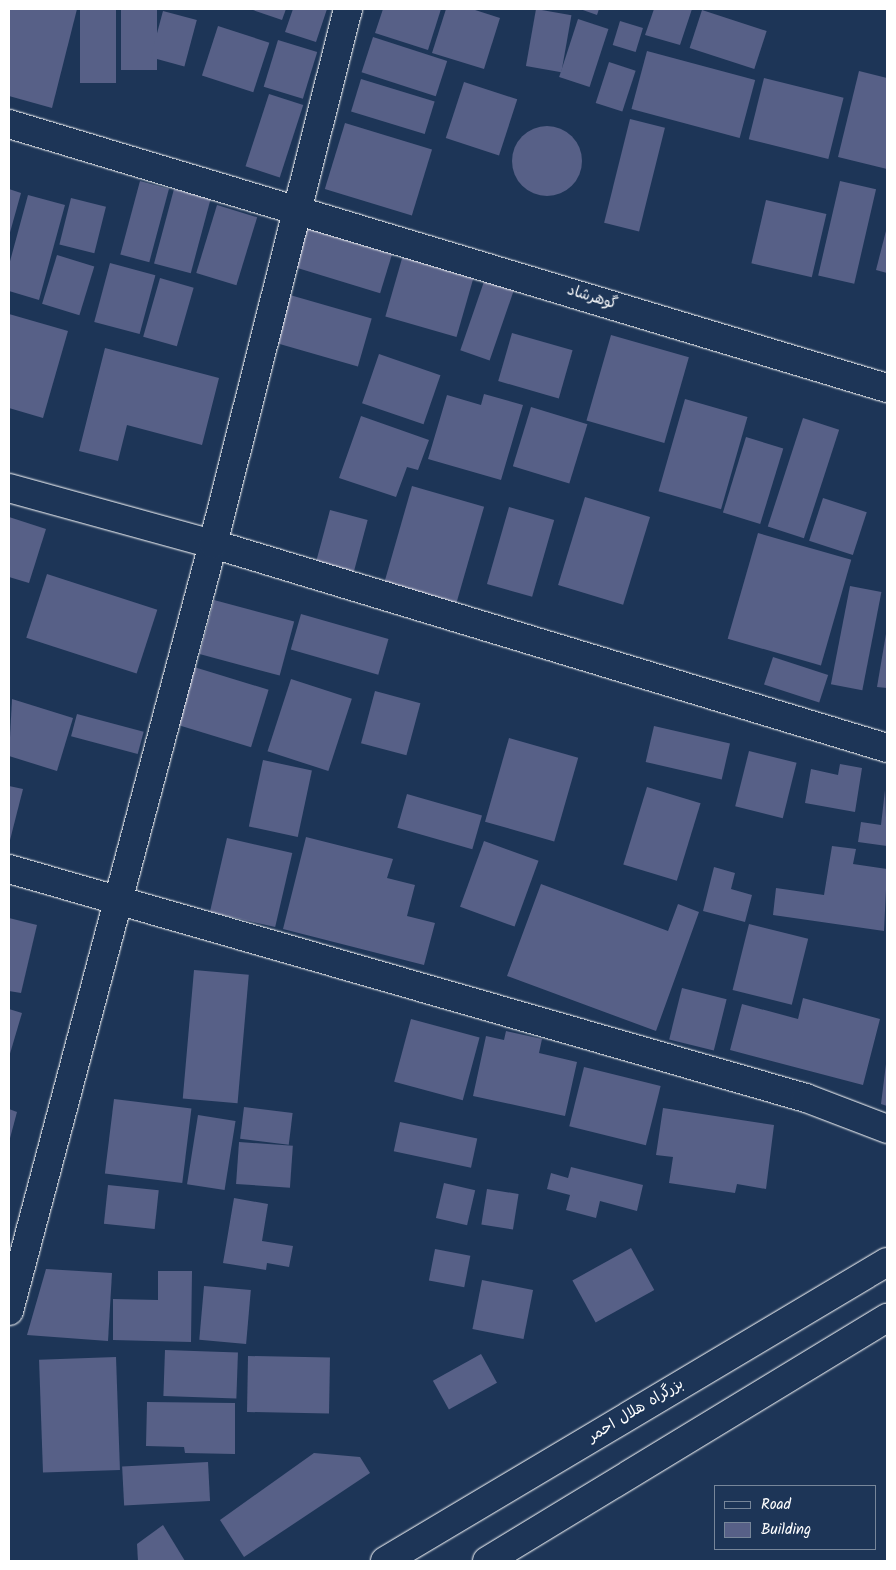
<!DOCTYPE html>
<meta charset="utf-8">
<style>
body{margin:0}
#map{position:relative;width:896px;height:1570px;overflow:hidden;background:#1d3557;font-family:Kalam,"Playpen Sans Arabic",sans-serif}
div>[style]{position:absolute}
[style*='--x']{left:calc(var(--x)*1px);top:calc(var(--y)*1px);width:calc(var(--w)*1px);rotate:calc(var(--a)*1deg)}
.building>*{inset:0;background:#576087;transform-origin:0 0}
.round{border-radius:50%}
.roads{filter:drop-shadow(0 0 1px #fff) drop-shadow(0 0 1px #fff)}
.minor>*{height:28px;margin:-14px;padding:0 14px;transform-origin:14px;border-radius:14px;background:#1d3557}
.highway>*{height:28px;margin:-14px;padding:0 14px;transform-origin:14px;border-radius:14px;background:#1d3557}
span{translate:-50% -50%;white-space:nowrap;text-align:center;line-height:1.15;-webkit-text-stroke:4px #1d3557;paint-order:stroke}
.street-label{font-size:15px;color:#fff}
.frame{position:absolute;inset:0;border:10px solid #fff;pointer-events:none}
.legend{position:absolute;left:714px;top:1485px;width:162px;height:65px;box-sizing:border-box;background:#1d3557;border:1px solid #77869a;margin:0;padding:6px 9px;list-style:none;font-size:15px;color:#fff}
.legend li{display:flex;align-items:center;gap:10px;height:25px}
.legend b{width:25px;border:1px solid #77869a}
</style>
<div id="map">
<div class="building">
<div style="clip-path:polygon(10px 9px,77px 9px,52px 108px,9px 96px)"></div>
<div style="left:80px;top:9px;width:36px;height:74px"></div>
<div style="left:121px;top:9px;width:36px;height:61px"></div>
<div style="clip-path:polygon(250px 9px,286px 9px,282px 20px)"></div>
<div style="clip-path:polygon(293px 9px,327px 9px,316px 42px,285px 32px)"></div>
<div style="clip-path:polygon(383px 9px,441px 9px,428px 50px,375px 33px)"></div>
<div style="clip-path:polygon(446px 9px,472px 9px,500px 18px,484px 69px,432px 53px)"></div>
<div style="left:536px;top:9px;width:36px;height:58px;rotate:10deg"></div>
<div style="clip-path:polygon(580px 9px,599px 9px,597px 15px)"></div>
<div style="clip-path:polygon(654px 9px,692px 9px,680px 45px,645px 35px)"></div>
<div style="left:702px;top:10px;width:68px;height:40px;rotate:18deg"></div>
<div style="left:163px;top:11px;width:35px;height:48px;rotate:15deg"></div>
<div style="left:578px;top:19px;width:32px;height:61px;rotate:18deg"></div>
<div style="left:620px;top:21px;width:24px;height:25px;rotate:17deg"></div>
<div style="left:218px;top:26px;width:54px;height:52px;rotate:18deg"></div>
<div style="left:373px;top:37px;width:78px;height:37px;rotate:18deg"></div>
<div style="left:278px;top:40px;width:41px;height:49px;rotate:17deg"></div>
<div style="left:647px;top:51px;width:112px;height:60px;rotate:15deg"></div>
<div style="left:609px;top:62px;width:28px;height:43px;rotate:18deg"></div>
<div style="clip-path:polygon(859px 71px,887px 78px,887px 169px,838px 157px)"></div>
<div style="left:764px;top:78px;width:82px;height:63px;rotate:14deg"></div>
<div style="left:361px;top:79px;width:77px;height:34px;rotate:17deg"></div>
<div style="left:464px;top:82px;width:56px;height:59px;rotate:18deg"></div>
<div style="left:269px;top:94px;width:36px;height:76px;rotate:18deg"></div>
<div style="left:630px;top:119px;width:36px;height:107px;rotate:14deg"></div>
<div style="left:345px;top:123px;width:91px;height:69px;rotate:17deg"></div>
<div class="round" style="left:512px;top:126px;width:70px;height:70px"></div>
<div style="left:140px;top:181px;width:30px;height:76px;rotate:15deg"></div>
<div style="left:840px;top:181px;width:37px;height:97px;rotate:13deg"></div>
<div style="clip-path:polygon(9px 189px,21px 193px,9px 236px)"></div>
<div style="left:174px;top:189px;width:38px;height:77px;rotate:15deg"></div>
<div style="clip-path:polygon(28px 195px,65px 205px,39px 300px,9px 291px,9px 265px)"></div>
<div style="left:71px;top:198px;width:36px;height:48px;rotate:14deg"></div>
<div style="left:766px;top:200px;width:62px;height:65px;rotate:13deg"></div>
<div style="left:217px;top:205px;width:42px;height:71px;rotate:17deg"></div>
<div style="clip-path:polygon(887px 227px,887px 273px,876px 270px)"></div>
<div style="left:307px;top:228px;width:89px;height:41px;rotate:17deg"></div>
<div style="left:57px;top:255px;width:39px;height:51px;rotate:17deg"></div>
<div style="left:403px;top:255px;width:74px;height:64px;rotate:16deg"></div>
<div style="left:110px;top:263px;width:47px;height:61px;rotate:15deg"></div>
<div style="left:488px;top:270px;width:31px;height:85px;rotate:19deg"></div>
<div style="left:160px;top:278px;width:35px;height:61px;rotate:16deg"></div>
<div style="left:290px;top:295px;width:85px;height:50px;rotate:16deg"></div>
<div style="clip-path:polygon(9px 314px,68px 331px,43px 418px,9px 408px)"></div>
<div style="left:512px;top:333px;width:63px;height:50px;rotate:16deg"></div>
<div style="left:611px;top:335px;width:81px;height:89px;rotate:16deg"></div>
<div style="clip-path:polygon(105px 348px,219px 378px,202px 445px,127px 425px,118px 461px,79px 451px)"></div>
<div style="left:379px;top:354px;width:65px;height:52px;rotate:19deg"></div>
<div style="clip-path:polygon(484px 394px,523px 405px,501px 480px,428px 459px,447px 395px,481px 405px)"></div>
<div style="left:685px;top:399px;width:65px;height:96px;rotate:16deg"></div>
<div style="left:531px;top:407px;width:59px;height:62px;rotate:17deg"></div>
<div style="clip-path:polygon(361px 416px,429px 440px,418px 470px,407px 467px,396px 497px,339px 478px)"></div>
<div style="left:803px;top:418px;width:38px;height:114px;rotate:18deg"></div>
<div style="left:746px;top:437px;width:39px;height:79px;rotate:17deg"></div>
<div style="left:412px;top:486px;width:75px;height:100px;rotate:16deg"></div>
<div style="left:585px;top:497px;width:68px;height:92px;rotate:17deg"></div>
<div style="left:823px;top:498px;width:46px;height:45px;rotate:18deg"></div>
<div style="left:509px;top:507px;width:47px;height:80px;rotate:16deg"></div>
<div style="left:330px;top:510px;width:39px;height:57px;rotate:15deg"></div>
<div style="clip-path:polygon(9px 517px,46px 529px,29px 583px,9px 577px)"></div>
<div style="left:758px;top:533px;width:97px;height:110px;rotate:16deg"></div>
<div style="left:47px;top:574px;width:116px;height:67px;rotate:18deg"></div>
<div style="left:850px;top:586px;width:32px;height:100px;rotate:11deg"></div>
<div style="left:214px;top:600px;width:83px;height:56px;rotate:15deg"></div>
<div style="left:301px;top:614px;width:91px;height:37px;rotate:16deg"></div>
<div style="clip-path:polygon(887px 628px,887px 688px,877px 687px)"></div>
<div style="left:773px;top:657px;width:58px;height:29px;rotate:18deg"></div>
<div style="left:194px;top:667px;width:78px;height:60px;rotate:17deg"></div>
<div style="left:291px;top:679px;width:64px;height:76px;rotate:18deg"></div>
<div style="left:375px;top:691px;width:47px;height:54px;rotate:15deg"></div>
<div style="clip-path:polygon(12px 699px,73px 718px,57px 771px,9px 756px)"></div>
<div style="left:77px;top:714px;width:69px;height:23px;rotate:15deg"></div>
<div style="left:654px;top:726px;width:78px;height:37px;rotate:13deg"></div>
<div style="left:509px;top:738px;width:72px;height:87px;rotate:16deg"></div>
<div style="left:749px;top:751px;width:49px;height:57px;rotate:14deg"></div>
<div style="left:263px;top:760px;width:50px;height:68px;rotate:12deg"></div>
<div style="clip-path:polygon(840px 764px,862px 768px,855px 812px,805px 803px,811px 769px,838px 775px)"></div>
<div style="clip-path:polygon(9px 786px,23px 789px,9px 844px)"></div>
<div style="left:647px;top:787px;width:56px;height:81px;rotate:17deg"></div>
<div style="clip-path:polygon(885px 790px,887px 846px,858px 842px,861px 822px,881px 825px)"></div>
<div style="left:407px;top:794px;width:78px;height:35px;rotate:16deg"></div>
<div style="clip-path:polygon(306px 837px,393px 859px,387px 878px,415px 885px,407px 916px,435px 923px,424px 965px,283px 929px)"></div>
<div style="left:227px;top:838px;width:67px;height:76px;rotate:13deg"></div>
<div style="left:484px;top:841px;width:58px;height:70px;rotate:20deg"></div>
<div style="clip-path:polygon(832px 846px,856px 849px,853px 864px,887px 869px,884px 931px,773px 915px,776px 888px,824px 895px)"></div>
<div style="clip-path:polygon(714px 867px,735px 873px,731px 889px,752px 895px,745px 922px,703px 911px)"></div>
<div style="clip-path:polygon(541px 884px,668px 931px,678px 904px,699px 912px,656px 1031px,507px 976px)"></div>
<div style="clip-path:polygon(9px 918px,37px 925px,21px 993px,9px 991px)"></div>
<div style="left:749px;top:924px;width:61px;height:68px;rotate:14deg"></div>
<div style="left:194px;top:970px;width:55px;height:129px;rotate:5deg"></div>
<div style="left:682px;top:988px;width:46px;height:53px;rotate:14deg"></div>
<div style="clip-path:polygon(803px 998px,880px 1019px,863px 1085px,730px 1050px,742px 1004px,798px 1019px)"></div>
<div style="clip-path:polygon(9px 1009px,22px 1013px,9px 1057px)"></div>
<div style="left:411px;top:1019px;width:71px;height:65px;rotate:15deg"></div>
<div style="clip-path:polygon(506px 1031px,542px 1039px,539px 1053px,577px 1062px,565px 1116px,473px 1096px,486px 1036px,504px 1040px)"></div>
<div style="clip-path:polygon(887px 1056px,887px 1106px,881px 1104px)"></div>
<div style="left:584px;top:1067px;width:79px;height:61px;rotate:14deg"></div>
<div style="left:114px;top:1099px;width:78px;height:75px;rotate:7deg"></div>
<div style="left:244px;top:1107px;width:49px;height:32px;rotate:7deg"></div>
<div style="clip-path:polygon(663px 1108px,774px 1125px,766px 1189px,737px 1184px,735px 1193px,669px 1183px,673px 1157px,656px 1155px)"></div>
<div style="clip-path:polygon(9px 1109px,17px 1112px,9px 1142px)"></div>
<div style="left:198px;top:1115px;width:38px;height:70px;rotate:9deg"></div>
<div style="left:400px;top:1122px;width:79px;height:30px;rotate:12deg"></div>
<div style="left:239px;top:1142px;width:54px;height:42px;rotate:4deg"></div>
<div style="clip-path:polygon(571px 1167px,643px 1185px,637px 1211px,600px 1201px,596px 1218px,566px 1210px,570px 1195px,547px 1189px,551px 1173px,568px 1178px)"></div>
<div style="left:444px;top:1183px;width:32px;height:36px;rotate:13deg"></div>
<div style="left:108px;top:1185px;width:51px;height:39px;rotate:6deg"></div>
<div style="left:487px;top:1189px;width:32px;height:36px;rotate:9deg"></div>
<div style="clip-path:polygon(234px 1198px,268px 1204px,262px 1241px,293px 1246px,289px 1267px,267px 1263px,266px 1270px,223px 1263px)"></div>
<div style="left:631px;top:1248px;width:48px;height:67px;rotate:61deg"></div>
<div style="left:435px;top:1249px;width:36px;height:32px;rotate:11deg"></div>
<div style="clip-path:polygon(46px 1269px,112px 1273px,108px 1341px,27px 1335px)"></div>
<div style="clip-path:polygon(158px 1271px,192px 1271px,191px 1342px,113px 1340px,113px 1299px,158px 1300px)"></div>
<div style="left:482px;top:1280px;width:52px;height:50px;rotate:11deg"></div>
<div style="left:204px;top:1286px;width:47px;height:54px;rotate:5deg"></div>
<div style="left:165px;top:1350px;width:73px;height:46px;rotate:2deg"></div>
<div style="left:481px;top:1354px;width:33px;height:55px;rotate:61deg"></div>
<div style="left:248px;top:1356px;width:82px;height:56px;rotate:1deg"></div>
<div style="left:116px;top:1357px;width:113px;height:77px;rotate:88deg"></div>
<div style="clip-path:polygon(147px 1402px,235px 1403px,235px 1454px,185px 1453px,184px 1447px,146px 1446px)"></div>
<div style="clip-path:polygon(314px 1453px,360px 1457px,370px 1473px,244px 1557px,220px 1520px)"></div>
<div style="left:208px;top:1462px;width:39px;height:86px;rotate:87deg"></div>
<div style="clip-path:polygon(163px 1525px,185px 1561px,138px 1561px,137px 1544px)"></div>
</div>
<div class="roads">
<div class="minor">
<div style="--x:9;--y:124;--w:917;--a:16.74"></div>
<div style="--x:9;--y:488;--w:212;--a:15.4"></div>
<div style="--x:213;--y:544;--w:704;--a:16.84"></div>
<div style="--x:9;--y:869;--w:829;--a:16.03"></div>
<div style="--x:806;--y:1098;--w:87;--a:20.9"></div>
<div style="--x:9;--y:1311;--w:794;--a:-75.11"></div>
<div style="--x:213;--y:544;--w:552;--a:-75.84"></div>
</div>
<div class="highway">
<div style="--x:385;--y:1561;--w:584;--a:-30.78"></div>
<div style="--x:487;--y:1561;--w:468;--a:-31.3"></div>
</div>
</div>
<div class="street-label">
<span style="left:592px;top:298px;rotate:17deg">گوهرشاد</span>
<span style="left:636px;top:1411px;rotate:-31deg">بزرگراه هلال احمر</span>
</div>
<div class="frame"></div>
<ul class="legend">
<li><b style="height:6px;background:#1d3557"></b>Road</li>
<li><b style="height:14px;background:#576087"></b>Building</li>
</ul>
</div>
